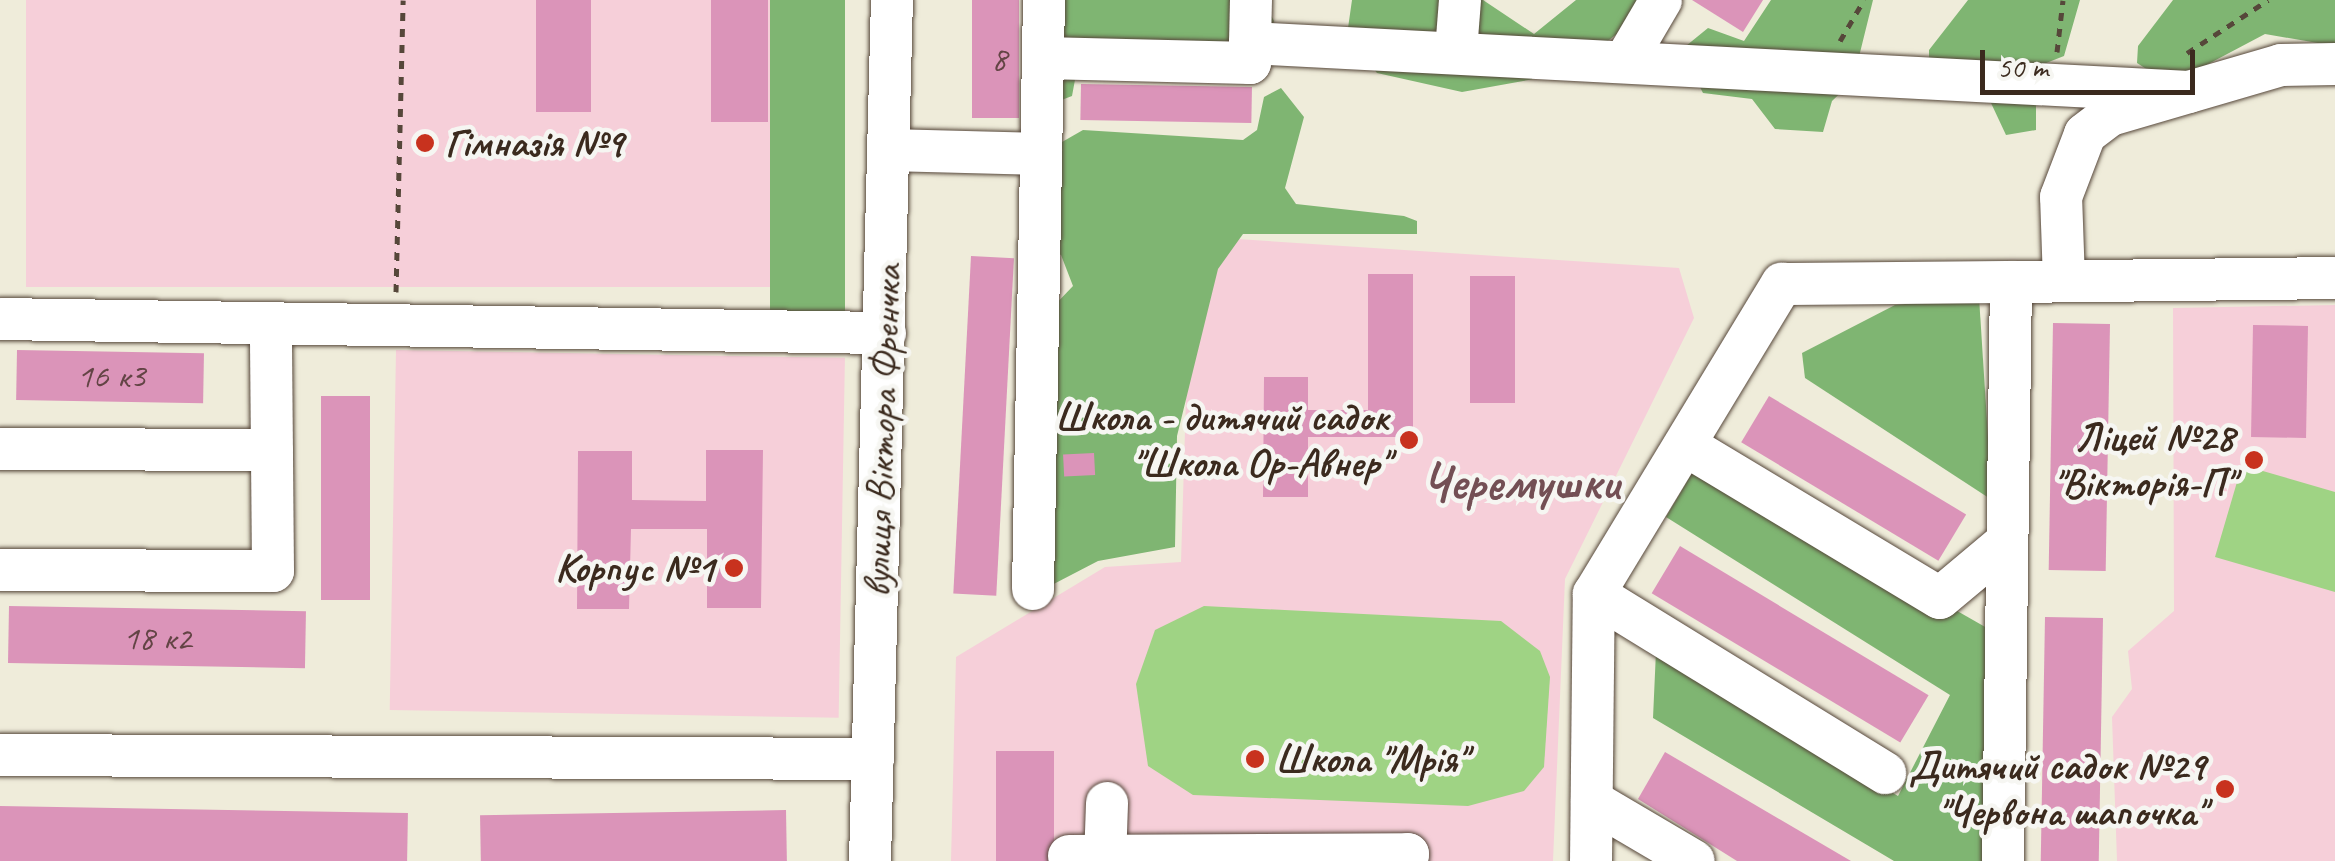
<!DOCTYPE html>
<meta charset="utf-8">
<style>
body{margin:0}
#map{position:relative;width:2335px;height:861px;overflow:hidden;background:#efecda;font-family:Caveat,sans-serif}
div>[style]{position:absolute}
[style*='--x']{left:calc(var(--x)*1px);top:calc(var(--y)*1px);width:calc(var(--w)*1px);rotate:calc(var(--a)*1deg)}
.built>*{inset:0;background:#f6cfd9;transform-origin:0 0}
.green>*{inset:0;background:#9fd384}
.forest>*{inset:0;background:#7fb572;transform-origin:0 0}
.building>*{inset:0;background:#db94b9;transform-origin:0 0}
.path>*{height:5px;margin-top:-2.5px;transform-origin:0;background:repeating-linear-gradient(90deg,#56473a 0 8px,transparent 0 16px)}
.roads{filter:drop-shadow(0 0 2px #56473a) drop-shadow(0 0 2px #56473a)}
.minor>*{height:42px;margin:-21px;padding:0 21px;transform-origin:21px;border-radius:21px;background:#fff}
.dots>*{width:28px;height:28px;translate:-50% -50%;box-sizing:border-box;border:5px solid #f6f6f2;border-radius:50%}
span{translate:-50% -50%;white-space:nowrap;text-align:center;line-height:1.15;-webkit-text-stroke:9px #f6f6f2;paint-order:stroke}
.number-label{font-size:35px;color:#634445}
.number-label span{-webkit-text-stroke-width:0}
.poi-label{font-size:40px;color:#3b2a1e;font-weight:700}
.left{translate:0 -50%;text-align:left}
.right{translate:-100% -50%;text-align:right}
.street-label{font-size:40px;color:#3b2a1e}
.district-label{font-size:50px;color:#734f54;font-weight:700}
.scale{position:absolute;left:1980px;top:50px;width:215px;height:45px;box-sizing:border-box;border:5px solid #3b2a1e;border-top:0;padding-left:12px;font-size:30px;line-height:35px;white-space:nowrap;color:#3b2a1e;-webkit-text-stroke:8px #f6f6f2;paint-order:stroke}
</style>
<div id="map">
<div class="built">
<div style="left:26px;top:0;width:801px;height:287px"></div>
<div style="clip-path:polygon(1191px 236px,1679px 268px,1694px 318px,1565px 579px,1553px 861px,951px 861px,956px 657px,1105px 567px,1181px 562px)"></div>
<div style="clip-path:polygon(2335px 305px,2335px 861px,2117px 861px,2112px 717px,2132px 689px,2128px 651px,2174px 611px,2173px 308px)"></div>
<div style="left:396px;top:350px;width:449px;height:360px;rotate:1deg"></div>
</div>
<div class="green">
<div style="clip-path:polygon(2242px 465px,2335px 492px,2335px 592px,2215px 557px)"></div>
<div style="clip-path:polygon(1204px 606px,1501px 621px,1540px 651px,1550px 677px,1544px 767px,1524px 791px,1468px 806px,1193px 795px,1148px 766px,1136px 684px,1155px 630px)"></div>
</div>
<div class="forest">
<div style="left:770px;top:0;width:75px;height:339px"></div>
<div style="clip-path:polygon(1039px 0,1263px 0,1274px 21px,1265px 53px,1077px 69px,1072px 96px,1051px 104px)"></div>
<div style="clip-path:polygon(1352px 0,1483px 0,1534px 34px,1576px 0,1660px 0,1567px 73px,1462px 92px,1377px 73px,1347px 35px)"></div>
<div style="clip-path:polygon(1771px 0,1873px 0,1853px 81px,1832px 101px,1823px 132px,1775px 129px,1752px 99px,1703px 93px,1681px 50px,1708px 28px,1744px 41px)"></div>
<div style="clip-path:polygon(1968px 0,2080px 0,2064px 56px,2036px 67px,2036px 130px,2006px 135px,1991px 103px,1929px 81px,1929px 50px)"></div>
<div style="clip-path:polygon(2173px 0,2335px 0,2335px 46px,2265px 34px,2178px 80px,2159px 77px,2137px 63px,2138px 46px)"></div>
<div style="clip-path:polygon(1281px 88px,1304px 117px,1285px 188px,1296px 204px,1404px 216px,1417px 221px,1417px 234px,1243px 234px,1218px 269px,1177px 436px,1175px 547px,1098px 561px,1046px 588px,1049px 311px,1073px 286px,1061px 255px,1025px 239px,1055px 146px,1083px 130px,1243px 140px,1257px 130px,1264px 97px)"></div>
<div style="clip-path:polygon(1979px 297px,1992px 500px,1805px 378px,1802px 353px,1895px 305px)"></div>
<div style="clip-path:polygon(1698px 463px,1987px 628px,1984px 861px,1894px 861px,1653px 718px,1656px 651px,1898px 796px,1950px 695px,1666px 517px)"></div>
</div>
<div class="building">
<div style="left:536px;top:0;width:55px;height:112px"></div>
<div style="left:711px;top:0;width:57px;height:122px"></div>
<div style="left:972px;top:0;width:47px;height:118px"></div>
<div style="clip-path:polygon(1692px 0,1763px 0,1743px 32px)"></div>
<div style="left:1081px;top:84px;width:171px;height:36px;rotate:1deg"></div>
<div style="left:971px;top:256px;width:43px;height:338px;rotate:3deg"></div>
<div style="clip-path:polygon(1368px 274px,1413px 274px,1413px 437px,1308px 437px,1308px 497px,1263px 497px,1264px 377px,1308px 377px,1308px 410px,1368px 410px)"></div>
<div style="left:1470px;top:276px;width:45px;height:127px"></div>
<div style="left:2053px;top:323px;width:57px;height:247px;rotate:1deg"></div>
<div style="left:2253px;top:325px;width:55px;height:112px;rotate:1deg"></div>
<div style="left:17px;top:350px;width:187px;height:50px;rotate:1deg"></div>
<div style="left:321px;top:396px;width:49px;height:204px"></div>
<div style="left:1769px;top:396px;width:230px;height:54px;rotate:31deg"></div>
<div style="clip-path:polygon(706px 450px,763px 450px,761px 608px,707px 608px,707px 529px,631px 529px,629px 609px,577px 609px,578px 451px,632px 451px,632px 500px,706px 501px)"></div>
<div style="left:1094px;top:453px;width:22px;height:31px;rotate:87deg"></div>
<div style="left:1680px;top:546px;width:290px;height:55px;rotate:31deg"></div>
<div style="left:9px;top:606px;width:297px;height:57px;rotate:1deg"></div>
<div style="left:2045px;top:617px;width:58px;height:244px;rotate:1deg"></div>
<div style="left:996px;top:751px;width:58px;height:110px"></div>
<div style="clip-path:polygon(1665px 752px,1851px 861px,1737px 861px,1638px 799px)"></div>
<div style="left:0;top:806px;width:408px;height:55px;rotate:1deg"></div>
<div style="left:786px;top:810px;width:51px;height:306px;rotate:89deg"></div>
</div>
<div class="path">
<div style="--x:1840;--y:41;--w:48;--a:-59.7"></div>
<div style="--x:2057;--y:52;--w:52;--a:-83.4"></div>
<div style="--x:2187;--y:53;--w:97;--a:-33.2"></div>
<div style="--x:396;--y:292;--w:292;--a:-88.6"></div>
</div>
<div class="roads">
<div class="minor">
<div style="--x:1250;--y:43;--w:43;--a:-88.7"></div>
<div style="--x:1456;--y:51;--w:51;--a:-85.5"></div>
<div style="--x:1043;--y:58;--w:207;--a:1.4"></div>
<div style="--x:1250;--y:63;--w:20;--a:-90"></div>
<div style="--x:1250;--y:43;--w:940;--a:2.99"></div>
<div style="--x:1627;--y:58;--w:67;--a:-59.6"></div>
<div style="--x:890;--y:150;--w:151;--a:1.5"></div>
<div style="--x:2064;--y:281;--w:84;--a:-92"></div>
<div style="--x:2061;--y:197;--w:67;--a:-69.1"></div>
<div style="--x:2085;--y:134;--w:31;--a:-37"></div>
<div style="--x:2110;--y:115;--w:178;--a:-16.3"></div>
<div style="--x:2281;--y:65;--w:54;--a:-1.1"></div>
<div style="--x:0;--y:319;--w:885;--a:0.91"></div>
<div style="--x:1685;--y:445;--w:297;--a:31"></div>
<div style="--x:1940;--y:598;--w:87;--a:-39.9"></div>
<div style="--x:0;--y:449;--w:272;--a:0.2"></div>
<div style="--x:0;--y:570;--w:273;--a:0.2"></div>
<div style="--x:273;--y:571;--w:247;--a:-90.5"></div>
<div style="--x:1033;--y:589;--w:589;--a:-88.93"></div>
<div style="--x:1594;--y:594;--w:342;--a:31.6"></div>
<div style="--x:0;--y:755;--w:873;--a:0.26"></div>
<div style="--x:1592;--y:801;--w:118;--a:30.5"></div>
<div style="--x:1069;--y:856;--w:339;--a:-0.3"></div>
<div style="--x:1408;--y:854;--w:7;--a:98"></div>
<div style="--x:870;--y:861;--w:861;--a:-88.54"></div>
<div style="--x:1105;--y:861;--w:58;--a:-88"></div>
<div style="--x:1591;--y:861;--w:267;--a:-89.4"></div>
<div style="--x:1594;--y:594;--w:363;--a:-58.8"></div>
<div style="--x:1782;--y:284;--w:229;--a:-0.5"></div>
<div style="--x:2003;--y:861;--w:579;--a:-89.21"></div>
<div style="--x:2011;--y:282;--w:324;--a:-0.7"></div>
</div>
</div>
<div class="dots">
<div style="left:425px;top:143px;background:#c8321e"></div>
<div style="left:1409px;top:440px;background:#c8321e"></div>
<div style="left:2254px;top:460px;background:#c8321e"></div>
<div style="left:734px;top:568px;background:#c8321e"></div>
<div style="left:1255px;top:759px;background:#c8321e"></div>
<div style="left:2225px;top:789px;background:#c8321e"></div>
</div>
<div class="number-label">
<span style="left:999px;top:59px">8</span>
<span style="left:111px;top:376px">16 к3</span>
<span style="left:157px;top:638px">18 к2</span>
</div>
<div class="poi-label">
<span class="left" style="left:445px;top:143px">Гімназія №9</span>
<span class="right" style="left:1389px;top:440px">Школа - дитячий садок<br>"Школа Ор-Авнер"</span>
<span class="right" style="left:2234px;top:460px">Ліцей №28<br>"Вікторія-П"</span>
<span class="right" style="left:714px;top:568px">Корпус №1</span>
<span class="left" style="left:1275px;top:759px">Школа "Мрія"</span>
<span class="right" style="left:2205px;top:789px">Дитячий садок №29<br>"Червона шапочка"</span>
</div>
<div class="street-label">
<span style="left:882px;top:431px;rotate:-88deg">вулиця Віктора Френчка</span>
</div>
<div class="district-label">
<span style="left:1520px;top:483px">Черемушки</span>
</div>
<div class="scale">50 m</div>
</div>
